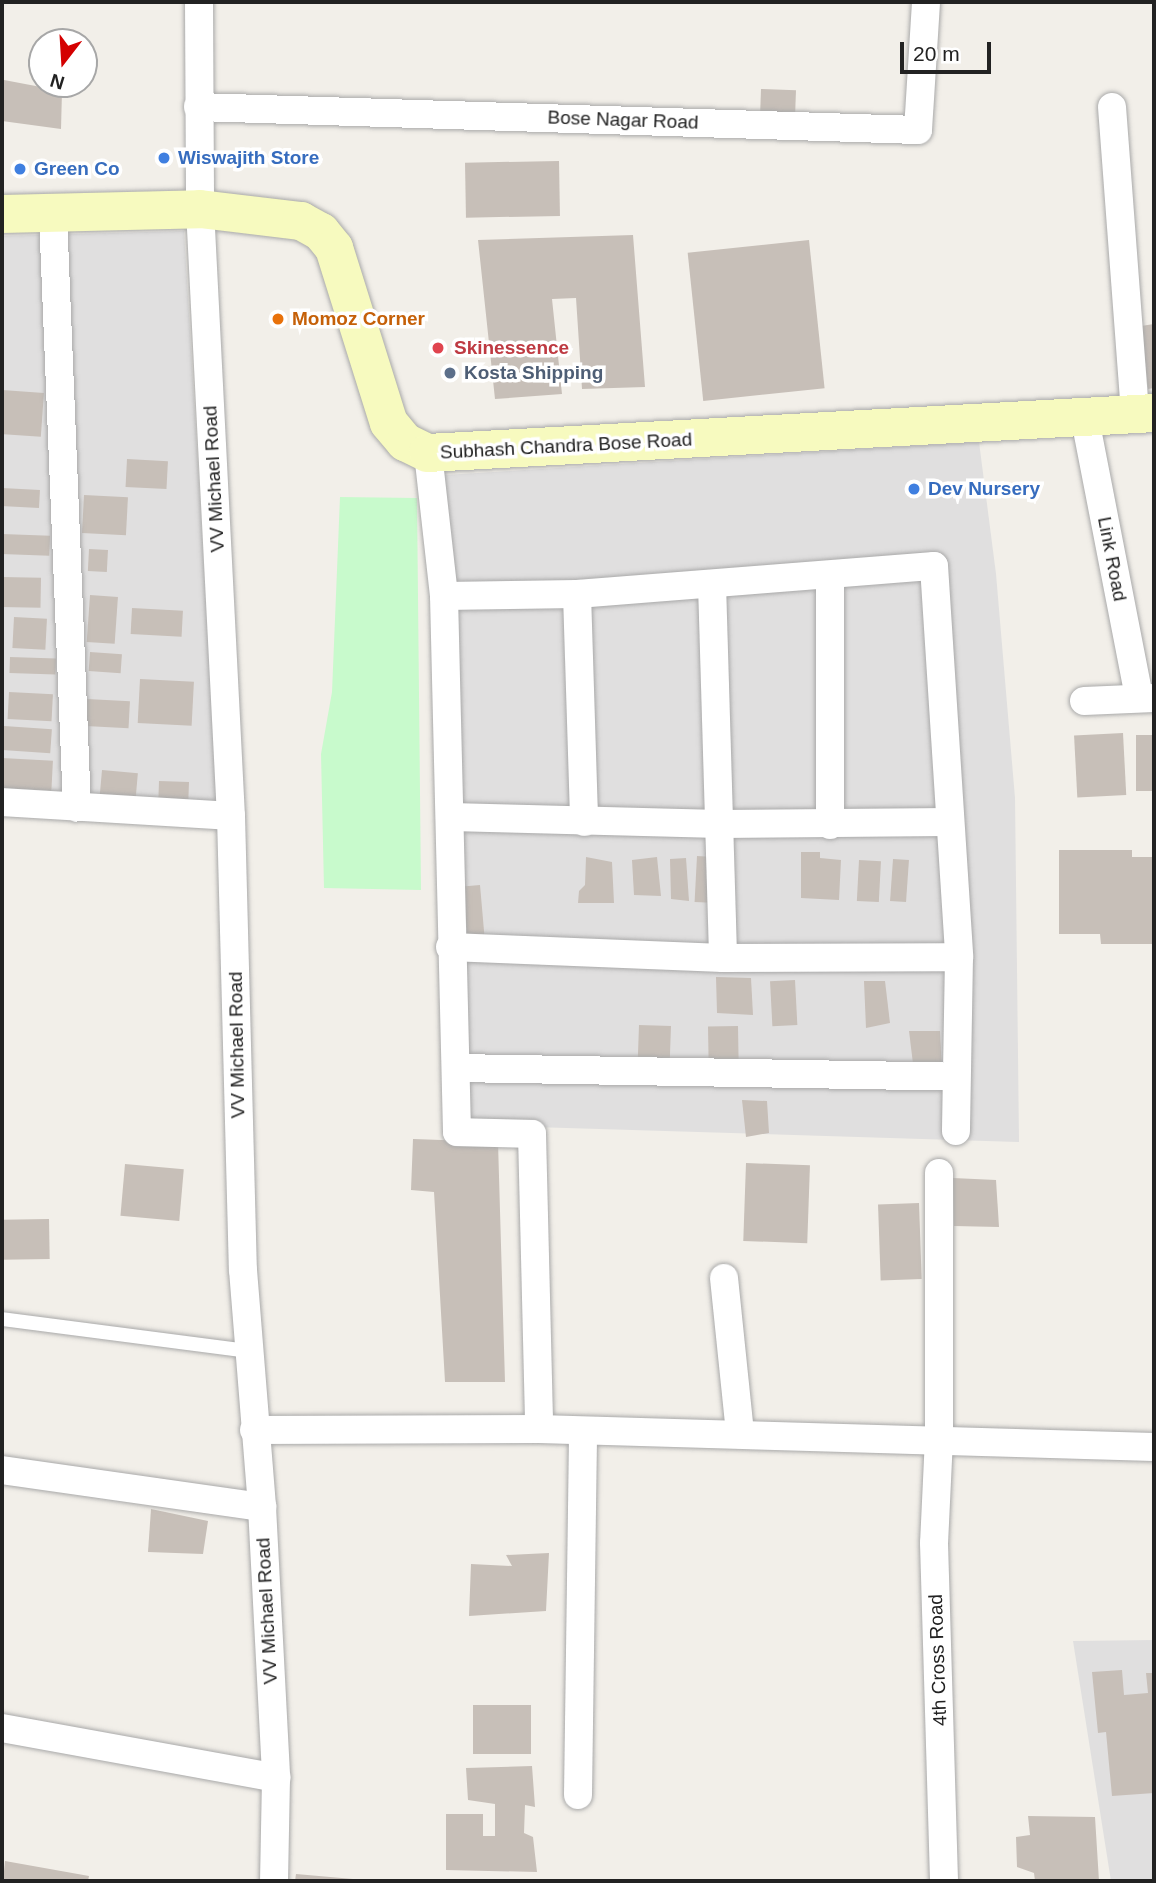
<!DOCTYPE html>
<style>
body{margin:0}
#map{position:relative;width:1156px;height:1883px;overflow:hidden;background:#f2efe9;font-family:Arial,sans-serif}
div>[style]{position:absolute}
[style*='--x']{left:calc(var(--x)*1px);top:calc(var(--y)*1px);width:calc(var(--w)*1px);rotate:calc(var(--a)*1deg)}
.residential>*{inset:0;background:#e0dfdf}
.park>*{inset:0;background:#c8facc}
.building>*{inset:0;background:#c7bfb8;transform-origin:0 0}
.roads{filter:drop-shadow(0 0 2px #a9a9a9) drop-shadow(0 0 2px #a9a9a9)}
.lane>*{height:14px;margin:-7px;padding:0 7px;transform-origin:7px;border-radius:7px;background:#fff}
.street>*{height:28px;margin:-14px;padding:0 14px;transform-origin:14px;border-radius:14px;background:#fff}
.secondary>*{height:38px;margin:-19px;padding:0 19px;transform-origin:19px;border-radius:19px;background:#f7fabf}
.dots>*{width:19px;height:19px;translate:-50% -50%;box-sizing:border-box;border:4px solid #fff;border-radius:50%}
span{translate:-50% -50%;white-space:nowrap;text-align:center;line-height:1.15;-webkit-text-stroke:7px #fff;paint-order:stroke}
.street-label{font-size:19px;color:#222}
.shop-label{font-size:19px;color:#366cbe;font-weight:700}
.left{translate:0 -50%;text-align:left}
.food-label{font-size:19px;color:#c56008;font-weight:700}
.health-label{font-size:19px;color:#be3a42;font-weight:700}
.service-label{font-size:19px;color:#4e5e75;font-weight:700}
.frame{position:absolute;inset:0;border:4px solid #222;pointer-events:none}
.north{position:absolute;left:28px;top:28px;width:70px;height:70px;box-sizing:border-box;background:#fff;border:2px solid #a7a7a7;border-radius:50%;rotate:197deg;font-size:19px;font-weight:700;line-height:28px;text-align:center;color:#222}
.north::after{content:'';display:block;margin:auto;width:24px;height:32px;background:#d40000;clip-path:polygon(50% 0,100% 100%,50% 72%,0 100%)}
.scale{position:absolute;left:900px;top:42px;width:91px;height:32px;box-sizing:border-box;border:4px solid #222;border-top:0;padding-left:9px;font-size:21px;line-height:24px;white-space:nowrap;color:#222;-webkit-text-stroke:5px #fff;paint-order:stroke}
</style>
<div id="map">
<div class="residential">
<div style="clip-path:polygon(184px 231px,219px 822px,2px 808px,2px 236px)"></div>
<div style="clip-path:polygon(979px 442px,996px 574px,1015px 798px,1019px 1142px,469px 1125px,445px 475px)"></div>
<div style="clip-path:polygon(1154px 1640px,1154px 1881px,1111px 1881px,1073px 1641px)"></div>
</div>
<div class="park">
<div style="clip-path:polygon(340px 497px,417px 498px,421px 890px,324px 888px,321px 754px,332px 692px)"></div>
</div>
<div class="building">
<div style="clip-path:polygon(4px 80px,62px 91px,61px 129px,2px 121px)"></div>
<div style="left:761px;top:89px;width:35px;height:25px;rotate:2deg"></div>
<div style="left:559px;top:161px;width:55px;height:94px;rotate:89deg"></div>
<div style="clip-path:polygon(633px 235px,645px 387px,582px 389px,576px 298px,552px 299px,562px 394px,495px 399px,478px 240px)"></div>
<div style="left:809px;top:240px;width:149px;height:122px;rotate:84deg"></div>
<div style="clip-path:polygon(1154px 324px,1154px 388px,1148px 389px,1141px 326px)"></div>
<div style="left:2px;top:390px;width:42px;height:44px;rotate:4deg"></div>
<div style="left:127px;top:459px;width:41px;height:28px;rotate:3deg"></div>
<div style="left:2px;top:488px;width:38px;height:18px;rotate:3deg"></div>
<div style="left:84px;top:495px;width:44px;height:38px;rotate:3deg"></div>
<div style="left:2px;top:534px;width:48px;height:20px;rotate:2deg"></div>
<div style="left:89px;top:549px;width:19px;height:22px;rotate:3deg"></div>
<div style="left:2px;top:577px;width:39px;height:30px;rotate:1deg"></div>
<div style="left:90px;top:595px;width:28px;height:47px;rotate:4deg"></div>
<div style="left:132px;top:608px;width:51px;height:26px;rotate:3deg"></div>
<div style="left:14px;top:617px;width:33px;height:31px;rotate:3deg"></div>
<div style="left:90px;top:652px;width:32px;height:19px;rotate:4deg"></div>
<div style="left:10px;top:657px;width:46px;height:16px;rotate:2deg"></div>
<div style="left:140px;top:679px;width:54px;height:44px;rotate:3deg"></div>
<div style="left:9px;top:692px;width:44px;height:27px;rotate:3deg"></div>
<div style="left:87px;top:699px;width:43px;height:27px;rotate:3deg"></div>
<div style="left:4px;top:726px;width:48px;height:24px;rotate:4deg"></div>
<div style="left:1123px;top:733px;width:62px;height:49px;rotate:87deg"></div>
<div style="left:1136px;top:735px;width:18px;height:56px"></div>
<div style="left:2px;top:758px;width:51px;height:30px;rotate:3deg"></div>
<div style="left:102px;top:770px;width:36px;height:34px;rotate:5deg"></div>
<div style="left:159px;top:781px;width:30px;height:25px;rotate:2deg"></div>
<div style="clip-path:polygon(1059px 850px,1132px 850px,1132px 857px,1154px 857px,1154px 944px,1101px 944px,1100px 934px,1059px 934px)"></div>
<div style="clip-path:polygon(801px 852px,820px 852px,820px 858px,841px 860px,839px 900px,801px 898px)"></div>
<div style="left:697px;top:856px;width:17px;height:46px;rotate:3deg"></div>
<div style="clip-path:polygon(586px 857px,612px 862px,614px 903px,578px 903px,579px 891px,585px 885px)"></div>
<div style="clip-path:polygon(657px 857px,661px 896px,634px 895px,632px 860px)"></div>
<div style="clip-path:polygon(686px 858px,689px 901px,671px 899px,670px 859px)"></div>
<div style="left:893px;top:859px;width:16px;height:42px;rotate:4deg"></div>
<div style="left:859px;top:860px;width:22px;height:41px;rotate:3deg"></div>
<div style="left:480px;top:885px;width:50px;height:17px;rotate:85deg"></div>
<div style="clip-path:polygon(716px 977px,751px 978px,753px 1015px,717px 1013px)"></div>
<div style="left:795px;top:980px;width:45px;height:25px;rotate:87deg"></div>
<div style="clip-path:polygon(864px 981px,885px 981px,890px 1023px,866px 1028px)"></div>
<div style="left:639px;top:1025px;width:32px;height:33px;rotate:2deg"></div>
<div style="left:738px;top:1026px;width:40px;height:30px;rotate:89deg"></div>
<div style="clip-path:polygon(909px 1031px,940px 1031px,942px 1071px,914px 1072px)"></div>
<div style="clip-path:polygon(742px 1100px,767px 1101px,769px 1133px,746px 1137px)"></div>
<div style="clip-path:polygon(413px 1139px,498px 1142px,505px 1382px,445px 1382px,434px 1192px,411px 1190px)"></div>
<div style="left:746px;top:1163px;width:64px;height:78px;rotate:2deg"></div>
<div style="left:125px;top:1164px;width:59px;height:52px;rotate:5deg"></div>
<div style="clip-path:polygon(953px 1178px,996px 1180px,999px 1227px,954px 1226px)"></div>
<div style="left:919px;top:1203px;width:76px;height:41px;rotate:88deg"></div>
<div style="left:49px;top:1219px;width:40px;height:47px;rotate:89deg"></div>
<div style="clip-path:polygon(151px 1509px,208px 1521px,203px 1554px,148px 1552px)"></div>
<div style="clip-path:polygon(549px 1553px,546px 1611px,469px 1616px,471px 1564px,512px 1566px,506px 1555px)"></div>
<div style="clip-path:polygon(1122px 1670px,1124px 1695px,1148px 1693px,1146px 1673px,1154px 1673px,1154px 1793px,1112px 1796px,1106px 1732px,1098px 1733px,1092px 1672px)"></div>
<div style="left:473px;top:1705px;width:58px;height:49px"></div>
<div style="clip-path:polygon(532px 1766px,535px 1807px,525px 1805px,524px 1833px,533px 1837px,537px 1872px,446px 1870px,446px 1814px,483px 1814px,483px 1836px,495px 1836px,495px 1804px,468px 1800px,466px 1768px)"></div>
<div style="clip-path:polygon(1028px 1816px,1095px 1817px,1099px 1881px,1035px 1881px,1034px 1873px,1017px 1867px,1016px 1837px,1030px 1835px)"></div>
<div style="clip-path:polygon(5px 1861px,89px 1876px,88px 1881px,3px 1881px)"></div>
<div style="clip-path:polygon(296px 1874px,353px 1879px,353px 1881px,295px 1881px)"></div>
</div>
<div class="roads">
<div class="lane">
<div style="--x:2;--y:1319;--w:250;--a:7.4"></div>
</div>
<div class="street">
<div style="--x:199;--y:2;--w:207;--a:89.7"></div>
<div style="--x:200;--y:209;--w:608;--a:87.08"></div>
<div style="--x:231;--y:816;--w:454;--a:88.5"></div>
<div style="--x:243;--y:1270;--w:238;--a:85.4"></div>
<div style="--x:262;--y:1507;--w:271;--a:87"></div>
<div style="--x:276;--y:1778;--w:103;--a:91.1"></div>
<div style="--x:198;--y:107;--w:720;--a:1.83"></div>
<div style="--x:918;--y:130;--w:128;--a:-86.4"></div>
<div style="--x:1112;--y:107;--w:309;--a:85.7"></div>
<div style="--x:53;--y:215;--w:593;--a:87.68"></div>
<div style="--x:1085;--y:419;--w:284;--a:79"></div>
<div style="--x:428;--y:453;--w:144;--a:83.6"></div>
<div style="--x:444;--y:596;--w:536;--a:88.61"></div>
<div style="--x:457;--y:1132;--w:75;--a:1.5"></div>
<div style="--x:532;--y:1134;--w:295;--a:88.6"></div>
<div style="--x:830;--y:575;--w:250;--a:90"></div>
<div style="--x:712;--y:584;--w:374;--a:88.3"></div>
<div style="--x:577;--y:594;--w:228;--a:88.2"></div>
<div style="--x:444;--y:596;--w:133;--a:-0.9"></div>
<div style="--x:577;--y:594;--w:358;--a:-4.5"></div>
<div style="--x:934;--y:566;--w:392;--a:86.3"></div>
<div style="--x:959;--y:957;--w:174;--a:91"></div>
<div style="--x:1084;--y:701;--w:70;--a:-2.5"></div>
<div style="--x:2;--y:802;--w:229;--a:3.5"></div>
<div style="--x:451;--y:817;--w:269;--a:1.5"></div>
<div style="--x:720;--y:824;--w:228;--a:-0.5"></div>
<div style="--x:450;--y:947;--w:273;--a:2.3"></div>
<div style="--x:723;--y:958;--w:236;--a:-0.2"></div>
<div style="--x:456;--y:1068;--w:499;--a:1"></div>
<div style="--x:939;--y:1173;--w:265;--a:90"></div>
<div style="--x:939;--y:1438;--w:105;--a:92.7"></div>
<div style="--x:934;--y:1543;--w:338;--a:88.3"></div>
<div style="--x:724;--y:1278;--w:157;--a:84.1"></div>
<div style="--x:254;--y:1430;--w:285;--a:-0.2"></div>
<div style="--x:539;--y:1429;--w:615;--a:1.68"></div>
<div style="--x:2;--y:1470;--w:263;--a:8.1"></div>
<div style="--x:2;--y:1728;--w:279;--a:10.3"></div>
<div style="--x:578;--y:1795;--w:363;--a:-89.2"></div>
</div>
<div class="secondary">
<div style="--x:2;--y:214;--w:198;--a:-1.4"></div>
<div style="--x:200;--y:209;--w:102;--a:6.8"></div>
<div style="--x:301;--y:221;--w:23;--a:29"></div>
<div style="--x:321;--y:232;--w:21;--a:51"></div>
<div style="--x:334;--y:248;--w:183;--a:72.6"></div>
<div style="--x:389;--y:423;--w:25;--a:50"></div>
<div style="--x:405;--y:442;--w:25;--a:26"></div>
<div style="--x:428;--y:453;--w:727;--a:-3.15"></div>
</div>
</div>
<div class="dots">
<div style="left:164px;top:158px;background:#3f7fe0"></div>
<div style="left:20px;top:169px;background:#3f7fe0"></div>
<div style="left:278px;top:319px;background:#e8710a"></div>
<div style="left:438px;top:348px;background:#e0444e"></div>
<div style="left:450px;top:373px;background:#5c6f8a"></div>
<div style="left:914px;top:489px;background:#3f7fe0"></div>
</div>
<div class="street-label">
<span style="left:623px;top:120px;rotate:2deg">Bose Nagar Road</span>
<span style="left:566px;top:446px;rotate:-3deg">Subhash Chandra Bose Road</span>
<span style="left:214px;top:479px;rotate:-93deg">VV Michael Road</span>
<span style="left:1112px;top:559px;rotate:79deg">Link Road</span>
<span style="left:237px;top:1045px;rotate:-91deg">VV Michael Road</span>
<span style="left:267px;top:1611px;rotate:-93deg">VV Michael Road</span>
<span style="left:938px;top:1660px;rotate:-92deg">4th Cross Road</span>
</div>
<div class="shop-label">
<span class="left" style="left:178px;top:158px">Wiswajith Store</span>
<span class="left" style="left:34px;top:169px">Green Co</span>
<span class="left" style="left:928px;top:489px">Dev Nursery</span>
</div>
<div class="food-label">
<span class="left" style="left:292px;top:319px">Momoz Corner</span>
</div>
<div class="health-label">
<span class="left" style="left:454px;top:348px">Skinessence</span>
</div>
<div class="service-label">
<span class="left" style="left:464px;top:373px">Kosta Shipping</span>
</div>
<div class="frame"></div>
<div class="north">N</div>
<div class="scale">20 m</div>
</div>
